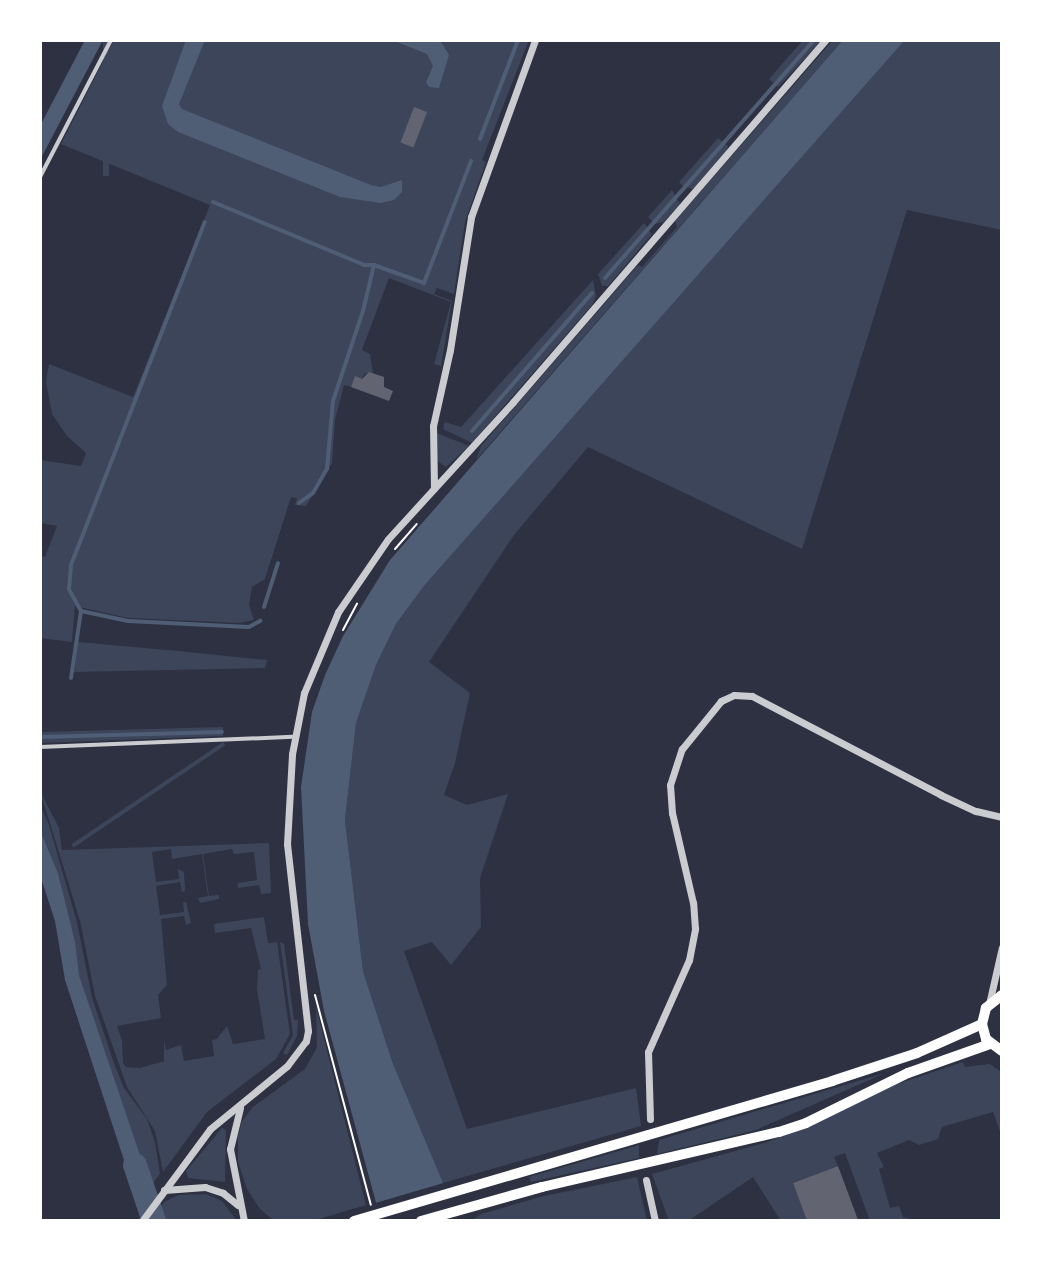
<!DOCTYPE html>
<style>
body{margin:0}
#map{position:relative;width:1042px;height:1261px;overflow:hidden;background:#2d3142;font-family:"DM Sans",sans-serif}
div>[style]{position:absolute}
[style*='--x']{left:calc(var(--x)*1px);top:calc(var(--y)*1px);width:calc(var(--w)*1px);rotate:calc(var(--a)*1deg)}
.green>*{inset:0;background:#3c4559;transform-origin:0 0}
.water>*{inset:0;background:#4f5d75}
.pier>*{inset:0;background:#2d3142}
.stream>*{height:4px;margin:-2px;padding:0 2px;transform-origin:2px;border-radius:2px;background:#4f5d75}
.river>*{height:24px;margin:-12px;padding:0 12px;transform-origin:12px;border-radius:12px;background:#4f5d75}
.building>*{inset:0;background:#626471;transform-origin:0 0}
.path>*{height:2px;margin:-1px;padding:0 1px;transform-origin:1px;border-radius:1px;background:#fff}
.service>*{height:4px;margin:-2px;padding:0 2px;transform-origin:2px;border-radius:2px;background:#caccd0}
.minor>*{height:7px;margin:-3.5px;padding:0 3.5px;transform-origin:3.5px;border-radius:3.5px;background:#caccd0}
.secondary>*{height:10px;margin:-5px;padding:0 5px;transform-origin:5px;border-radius:5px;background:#fff}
span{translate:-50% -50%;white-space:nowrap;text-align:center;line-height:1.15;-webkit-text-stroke:8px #fff;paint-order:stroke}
.frame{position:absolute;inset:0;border:42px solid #fff;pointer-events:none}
</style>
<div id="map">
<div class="green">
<div style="left:103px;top:40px;width:6px;height:136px"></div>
<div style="clip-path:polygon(114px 40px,529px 40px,482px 160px,486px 162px,465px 222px,454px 294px,437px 288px,434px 294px,452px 301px,441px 366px,434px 364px,451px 302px,389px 278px,362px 350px,370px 354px,373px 373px,364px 374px,362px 379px,355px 377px,351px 387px,344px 385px,335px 420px,332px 463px,306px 506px,295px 505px,297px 498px,291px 497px,265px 579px,252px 587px,249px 605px,254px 620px,239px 623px,128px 618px,75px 606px,72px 642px,40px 638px,40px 556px,45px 557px,57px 526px,40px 523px,40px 460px,81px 466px,86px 453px,67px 436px,52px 414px,46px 382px,49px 364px,133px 397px,210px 205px,61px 144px)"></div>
<div style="clip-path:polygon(803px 40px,822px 40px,778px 87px,769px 79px)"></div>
<div style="clip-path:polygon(833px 40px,843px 40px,476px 460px,481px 446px,638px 265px,642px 267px,677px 227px,675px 221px)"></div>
<div style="clip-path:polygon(905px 40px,1002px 40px,1002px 230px,907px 210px,802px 549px,588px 447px,514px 535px,429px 662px,470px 693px,455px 763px,444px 795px,467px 805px,508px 794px,480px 878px,481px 927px,451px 965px,432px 942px,404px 951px,467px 1129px,636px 1088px,641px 1126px,443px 1183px,392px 1061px,363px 971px,345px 820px,356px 723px,376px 665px,396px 624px,424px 586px)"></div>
<div style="clip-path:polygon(718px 138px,728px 146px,727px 150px,693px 189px,683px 186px,679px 182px)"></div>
<div style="clip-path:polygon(672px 190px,680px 204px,664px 222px,655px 224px,648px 217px)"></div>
<div style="clip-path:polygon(644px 223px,652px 234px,608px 286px,602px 286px,598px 274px)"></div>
<div style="clip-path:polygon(593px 280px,596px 296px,592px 305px,472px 443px,443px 429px,445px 422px,461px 427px)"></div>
<div style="clip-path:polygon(437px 433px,469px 446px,446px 467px,436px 460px)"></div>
<div style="clip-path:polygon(78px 642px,178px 651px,267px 660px,265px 668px,74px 672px)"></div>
<div style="clip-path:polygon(223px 727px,223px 736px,40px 743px,40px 732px)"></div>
<div style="left:223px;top:742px;width:4px;height:183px;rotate:56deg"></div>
<div style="clip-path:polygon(40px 791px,59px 828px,62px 850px,269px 843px,271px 893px,261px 894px,259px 885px,238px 888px,238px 883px,257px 880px,254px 852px,234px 854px,232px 849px,203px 854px,209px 896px,219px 895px,219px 899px,200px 903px,198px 898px,208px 896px,202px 854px,172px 859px,171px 849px,152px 852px,156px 882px,179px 879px,178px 869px,184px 872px,185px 891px,182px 892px,180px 882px,156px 886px,160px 915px,184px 912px,183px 902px,186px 902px,191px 923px,186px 925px,184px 916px,161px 919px,167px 985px,158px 995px,161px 1018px,117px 1026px,122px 1040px,123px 1063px,126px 1067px,140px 1068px,164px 1061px,164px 1040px,166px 1050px,181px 1045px,184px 1061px,214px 1056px,212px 1040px,217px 1039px,227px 1026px,233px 1044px,265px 1039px,257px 989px,258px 970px,261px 969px,251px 928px,215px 933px,214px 924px,264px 917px,268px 943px,277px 942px,290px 1034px,276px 1059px,207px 1112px,163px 1172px,155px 1131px,127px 1087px,95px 996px,80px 921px)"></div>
<div style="clip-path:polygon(40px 804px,49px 825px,77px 922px,92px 997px,114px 1063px,124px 1088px,147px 1119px,155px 1142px,160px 1174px,149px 1188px,79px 975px,58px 873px,40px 830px)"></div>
<div style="clip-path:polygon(280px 942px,284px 944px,294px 1020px,298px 1020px,297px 1036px,287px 1055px,283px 1053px,293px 1035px)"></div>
<div style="clip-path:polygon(316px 1007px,366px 1205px,312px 1221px,274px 1221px,260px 1209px,247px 1189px,238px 1162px,238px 1136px,242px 1121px,253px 1107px,305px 1069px,317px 1047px)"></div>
<div style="clip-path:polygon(963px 1062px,965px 1067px,990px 1064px,1001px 1072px,1002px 1137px,993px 1112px,942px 1127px,938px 1139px,919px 1145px,909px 1140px,877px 1153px,884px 1167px,879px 1169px,890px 1208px,899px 1206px,903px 1217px,917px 1221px,870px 1221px,845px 1153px,834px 1157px,838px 1166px,793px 1183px,807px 1221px,781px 1221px,753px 1177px,688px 1221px,669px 1221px,652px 1174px,768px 1142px,897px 1084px)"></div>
<div style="clip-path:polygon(885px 1073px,756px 1130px,657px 1154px,659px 1140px)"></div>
<div style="clip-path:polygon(222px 1128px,226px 1130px,225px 1182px,188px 1178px,186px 1171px)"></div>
<div style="clip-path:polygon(639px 1145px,639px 1158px,531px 1182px,529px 1177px)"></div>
<div style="clip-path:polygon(637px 1177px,647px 1221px,471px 1221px,481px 1214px,544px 1196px)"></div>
<div style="clip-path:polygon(206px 1194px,222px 1201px,237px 1221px,164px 1221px,159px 1207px,166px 1201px,179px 1195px)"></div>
</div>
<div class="water">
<div style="clip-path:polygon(85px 40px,103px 40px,40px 160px,40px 126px)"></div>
<div style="clip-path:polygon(186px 40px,205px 40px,179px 104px,182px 109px,371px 185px,381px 187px,402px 180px,402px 192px,394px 200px,380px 203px,340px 197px,178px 132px,168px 124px,162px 106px)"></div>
<div style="clip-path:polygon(392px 40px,440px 40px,449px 55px,439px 88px,429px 87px,426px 82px,433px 66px,427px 54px)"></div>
<div style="clip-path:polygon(843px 40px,905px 40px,424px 586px,396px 624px,376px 665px,356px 723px,345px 820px,363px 971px,392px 1061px,459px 1221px,381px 1221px,324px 1011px,308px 924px,301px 787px,312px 712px,325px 675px,343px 636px,390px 560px)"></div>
<div style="clip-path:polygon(40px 830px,58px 873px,75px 942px,79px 975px,144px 1167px,149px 1188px,138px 1203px,65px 980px,55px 921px,40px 875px)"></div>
</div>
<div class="pier">
<div style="clip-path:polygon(447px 1182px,463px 1220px,377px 1221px,372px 1204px)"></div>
</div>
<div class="stream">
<div style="--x:480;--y:139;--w:106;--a:-69"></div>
<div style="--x:213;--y:202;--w:164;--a:22.6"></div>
<div style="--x:364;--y:265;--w:10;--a:0"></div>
<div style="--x:605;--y:278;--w:317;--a:-48.7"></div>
<div style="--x:472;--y:431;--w:183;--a:-49"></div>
<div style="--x:299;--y:503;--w:17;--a:-36"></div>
<div style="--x:313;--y:493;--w:28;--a:-60"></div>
<div style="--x:327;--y:469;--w:68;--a:-85"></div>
<div style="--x:333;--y:401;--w:95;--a:-71.6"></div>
<div style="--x:363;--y:311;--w:47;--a:-76.6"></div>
<div style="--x:374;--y:265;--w:53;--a:19.8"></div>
<div style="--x:424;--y:283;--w:131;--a:-68.9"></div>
<div style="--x:264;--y:607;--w:46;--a:-72.3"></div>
<div style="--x:81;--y:611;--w:48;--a:12"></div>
<div style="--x:128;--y:621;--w:121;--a:2.8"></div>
<div style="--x:249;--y:627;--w:13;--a:-29"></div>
<div style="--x:71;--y:678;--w:68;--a:-81.5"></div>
<div style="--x:81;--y:611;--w:25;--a:-119"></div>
<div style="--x:69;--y:589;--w:24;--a:-85"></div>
<div style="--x:71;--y:565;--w:368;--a:-68.7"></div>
<div style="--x:40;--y:737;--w:182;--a:-1.6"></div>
</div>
<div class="river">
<div style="--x:135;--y:1165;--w:59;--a:71.3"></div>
</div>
<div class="building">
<div style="left:414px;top:107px;width:14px;height:38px;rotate:21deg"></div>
<div style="clip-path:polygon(369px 372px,384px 377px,384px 387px,393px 391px,389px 401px,351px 387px,355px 376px,362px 379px)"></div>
<div style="clip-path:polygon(838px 1166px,858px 1220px,807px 1221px,793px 1183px)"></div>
</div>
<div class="path">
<div style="--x:395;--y:549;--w:33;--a:-49"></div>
<div style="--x:343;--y:630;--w:30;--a:-62"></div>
<div style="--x:315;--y:995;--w:217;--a:75.1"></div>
</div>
<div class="service">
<div style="--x:40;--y:177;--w:154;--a:-62.6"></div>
<div style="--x:40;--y:747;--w:253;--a:-2.3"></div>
</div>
<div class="minor">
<div style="--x:434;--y:488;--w:62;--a:-90.9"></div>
<div style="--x:433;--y:426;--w:78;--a:-77.4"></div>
<div style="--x:450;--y:350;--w:135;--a:-81"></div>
<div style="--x:471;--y:217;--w:188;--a:-70.1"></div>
<div style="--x:989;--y:1004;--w:58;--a:-77.2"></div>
<div style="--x:240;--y:1108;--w:42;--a:103.7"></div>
<div style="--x:230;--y:1149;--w:73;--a:79"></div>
<div style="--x:650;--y:1119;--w:67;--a:-91.7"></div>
<div style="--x:648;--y:1052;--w:101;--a:-66"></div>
<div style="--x:689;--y:960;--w:32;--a:-79"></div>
<div style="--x:695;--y:929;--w:26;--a:-94"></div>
<div style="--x:693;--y:903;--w:92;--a:-103.1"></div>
<div style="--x:672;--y:813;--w:28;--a:-94"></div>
<div style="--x:670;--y:785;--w:38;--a:-72"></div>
<div style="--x:682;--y:749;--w:62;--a:-50.9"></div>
<div style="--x:721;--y:701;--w:14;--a:-25"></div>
<div style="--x:734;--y:695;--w:18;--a:3"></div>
<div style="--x:752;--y:696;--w:213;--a:27.6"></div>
<div style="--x:941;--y:795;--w:38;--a:25"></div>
<div style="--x:976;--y:811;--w:27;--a:13"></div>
<div style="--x:646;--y:1180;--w:42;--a:77.6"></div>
<div style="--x:164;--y:1190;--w:41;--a:-4.2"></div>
<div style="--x:205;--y:1187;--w:19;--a:18"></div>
<div style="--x:223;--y:1193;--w:19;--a:39"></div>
<div style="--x:142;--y:1221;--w:114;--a:-53.5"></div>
<div style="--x:210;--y:1129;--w:99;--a:-39.3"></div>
<div style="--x:287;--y:1066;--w:31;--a:-53"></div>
<div style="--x:306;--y:1041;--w:10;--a:-79"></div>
<div style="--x:308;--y:1031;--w:188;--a:-96.4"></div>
<div style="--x:287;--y:844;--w:90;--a:-86.8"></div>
<div style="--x:292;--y:754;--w:62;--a:-78.9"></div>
<div style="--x:304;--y:693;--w:88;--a:-67.2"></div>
<div style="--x:338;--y:612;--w:88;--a:-55.6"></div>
<div style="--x:388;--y:539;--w:185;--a:-47.6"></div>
<div style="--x:513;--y:402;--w:479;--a:-49.2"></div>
</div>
<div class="secondary">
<div style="--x:1002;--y:995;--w:21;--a:141"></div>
<div style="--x:986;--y:1008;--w:16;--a:104"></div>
<div style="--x:982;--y:1024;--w:16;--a:75"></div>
<div style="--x:986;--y:1039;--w:20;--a:37"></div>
<div style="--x:354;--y:1221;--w:498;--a:-16.3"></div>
<div style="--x:832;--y:1081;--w:89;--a:-18.2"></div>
<div style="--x:917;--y:1053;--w:71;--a:-24"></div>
<div style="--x:421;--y:1221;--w:126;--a:-15.7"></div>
<div style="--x:542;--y:1187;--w:243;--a:-13.1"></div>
<div style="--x:779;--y:1132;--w:28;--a:-18"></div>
<div style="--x:806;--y:1123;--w:114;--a:-26.1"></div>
<div style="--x:908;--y:1073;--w:87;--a:-19.5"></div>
</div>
<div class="frame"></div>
</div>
